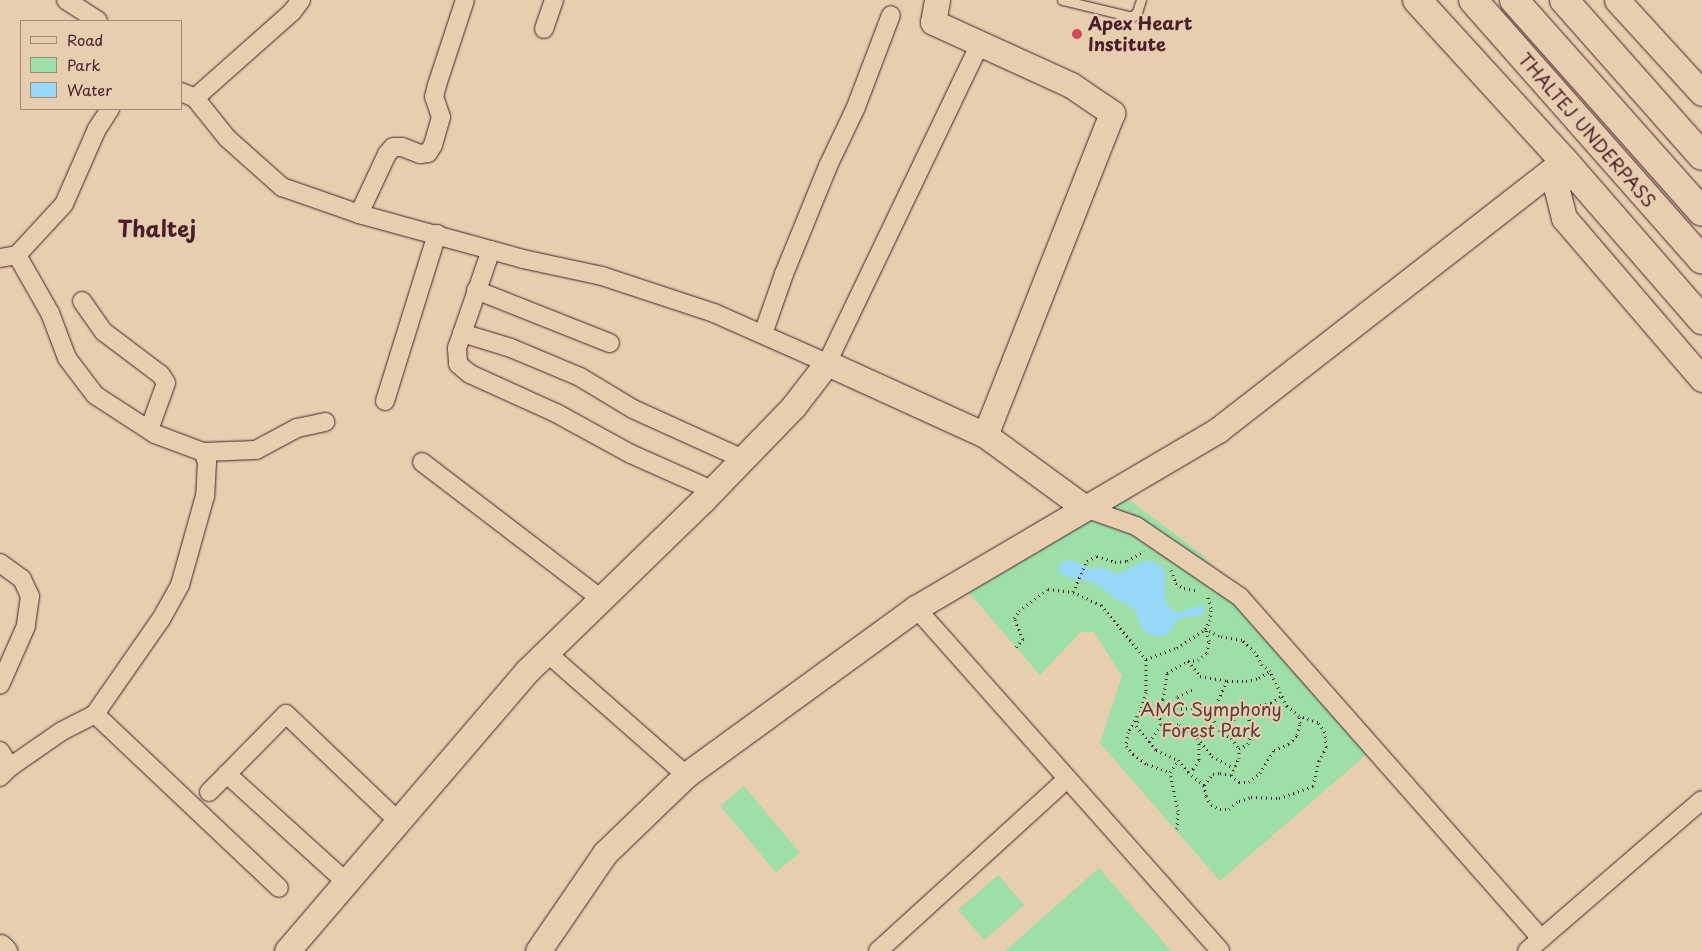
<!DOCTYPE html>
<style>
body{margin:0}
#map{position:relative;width:1702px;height:951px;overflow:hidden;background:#e7ceaf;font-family:"Playpen Sans",sans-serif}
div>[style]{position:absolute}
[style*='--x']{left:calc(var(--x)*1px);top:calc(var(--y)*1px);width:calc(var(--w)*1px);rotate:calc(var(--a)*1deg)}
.green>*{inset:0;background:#9edea7;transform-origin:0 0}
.water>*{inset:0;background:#97d8f9}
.path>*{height:3px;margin-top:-1.5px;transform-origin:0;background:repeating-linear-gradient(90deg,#4a1f2b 0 1px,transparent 0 5px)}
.roads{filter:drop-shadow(0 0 1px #4a1f2b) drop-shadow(0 0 1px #4a1f2b)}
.lane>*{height:9px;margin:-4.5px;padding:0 4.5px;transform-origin:4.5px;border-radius:4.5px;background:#e7ceaf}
.street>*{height:18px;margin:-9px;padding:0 9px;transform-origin:9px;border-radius:9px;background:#e7ceaf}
.secondary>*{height:25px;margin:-12.5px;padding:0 12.5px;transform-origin:12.5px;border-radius:12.5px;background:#e7ceaf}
.primary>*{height:28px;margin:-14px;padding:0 14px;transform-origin:14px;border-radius:14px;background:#e7ceaf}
.highway>*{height:28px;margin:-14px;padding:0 14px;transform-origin:14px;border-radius:14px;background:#e7ceaf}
.dots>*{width:14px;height:14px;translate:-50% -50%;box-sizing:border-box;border:2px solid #e7ceaf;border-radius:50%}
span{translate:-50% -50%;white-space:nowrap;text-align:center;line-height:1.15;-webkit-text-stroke:4.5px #e7ceaf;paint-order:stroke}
.poi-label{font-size:18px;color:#4a1f2b;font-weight:700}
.left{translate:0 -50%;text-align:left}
.street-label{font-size:18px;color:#4a1f2b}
.park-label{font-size:18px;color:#573c3e}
.district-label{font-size:22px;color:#4a1f2b;font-weight:700}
.legend{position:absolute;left:20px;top:20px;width:162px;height:90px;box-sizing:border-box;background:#e7ceaf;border:1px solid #a8887a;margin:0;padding:6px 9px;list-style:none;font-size:15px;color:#4a1f2b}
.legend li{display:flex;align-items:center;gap:10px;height:25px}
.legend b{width:25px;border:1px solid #a8887a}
</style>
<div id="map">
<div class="green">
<div style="clip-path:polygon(1127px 498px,1203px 555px,1367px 754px,1220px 881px,1100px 743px,1122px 676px,1094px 632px,1081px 632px,1040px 675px,969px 593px)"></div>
<div style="left:744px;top:786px;width:87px;height:31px;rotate:50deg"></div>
<div style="clip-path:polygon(1099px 868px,1171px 951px,1005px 951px)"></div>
<div style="left:998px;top:875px;width:40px;height:53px;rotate:49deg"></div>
</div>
<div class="water">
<div style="clip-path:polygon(1071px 560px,1093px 570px,1101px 566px,1116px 574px,1124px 572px,1143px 561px,1151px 561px,1160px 565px,1165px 571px,1165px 601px,1171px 609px,1177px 613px,1200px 605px,1204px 607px,1204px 611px,1202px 616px,1184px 617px,1176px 622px,1168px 634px,1160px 637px,1148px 634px,1141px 627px,1135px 610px,1129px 605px,1119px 601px,1095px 583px,1066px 577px,1060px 573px,1059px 567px,1063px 561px)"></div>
</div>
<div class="path">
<div style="--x:1171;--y:570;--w:14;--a:69"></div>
<div style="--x:1176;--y:583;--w:9;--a:32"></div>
<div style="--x:1184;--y:588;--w:15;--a:11"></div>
<div style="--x:1073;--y:592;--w:34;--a:-66"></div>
<div style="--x:1087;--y:561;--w:11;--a:-27"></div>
<div style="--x:1097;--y:556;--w:19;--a:18"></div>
<div style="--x:1115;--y:562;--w:12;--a:-5"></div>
<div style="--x:1127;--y:561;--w:20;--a:-30"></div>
<div style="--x:1016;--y:647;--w:11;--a:-49"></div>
<div style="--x:1023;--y:639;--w:23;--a:-113"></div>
<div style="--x:1014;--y:618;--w:9;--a:-54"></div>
<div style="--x:1019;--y:611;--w:36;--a:-37"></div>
<div style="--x:1048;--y:589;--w:25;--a:7"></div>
<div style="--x:1073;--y:592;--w:31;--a:25"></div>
<div style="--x:1101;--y:605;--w:70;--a:50.2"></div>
<div style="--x:1146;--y:659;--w:33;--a:90"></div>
<div style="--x:1146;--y:692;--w:35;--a:106"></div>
<div style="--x:1136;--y:726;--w:31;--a:50"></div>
<div style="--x:1156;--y:750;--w:24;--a:24"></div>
<div style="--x:1146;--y:659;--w:33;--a:-20"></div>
<div style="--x:1177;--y:648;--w:34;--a:-34"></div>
<div style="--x:1205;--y:629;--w:9;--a:-58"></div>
<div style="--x:1210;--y:621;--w:13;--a:-86"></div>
<div style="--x:1211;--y:608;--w:15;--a:-106"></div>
<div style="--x:1188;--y:661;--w:19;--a:51"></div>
<div style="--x:1200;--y:676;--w:27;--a:10"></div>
<div style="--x:1227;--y:681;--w:19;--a:0"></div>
<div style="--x:1246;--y:681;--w:13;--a:-13"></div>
<div style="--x:1259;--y:678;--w:13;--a:-32"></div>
<div style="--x:1227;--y:681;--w:33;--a:115"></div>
<div style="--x:1213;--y:711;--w:20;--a:11"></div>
<div style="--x:1233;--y:715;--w:11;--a:80"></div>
<div style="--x:1235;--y:726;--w:13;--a:108"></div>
<div style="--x:1192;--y:690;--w:17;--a:155"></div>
<div style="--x:1177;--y:697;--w:12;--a:95"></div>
<div style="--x:1176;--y:709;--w:27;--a:-4"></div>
<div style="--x:1203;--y:707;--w:11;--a:22"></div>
<div style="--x:1213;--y:711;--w:16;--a:83"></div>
<div style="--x:1215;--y:727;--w:19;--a:35"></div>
<div style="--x:1231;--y:738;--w:14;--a:54"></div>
<div style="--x:1159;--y:709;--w:4;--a:-27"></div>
<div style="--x:1163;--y:707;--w:13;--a:9"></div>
<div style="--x:1137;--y:716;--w:18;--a:119"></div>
<div style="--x:1128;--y:732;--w:14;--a:98"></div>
<div style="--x:1126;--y:746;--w:11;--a:49"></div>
<div style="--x:1133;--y:754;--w:17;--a:36"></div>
<div style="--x:1147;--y:764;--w:23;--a:20"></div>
<div style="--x:1161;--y:724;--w:15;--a:-101"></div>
<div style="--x:1158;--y:709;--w:11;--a:-63"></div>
<div style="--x:1163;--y:699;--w:26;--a:-81"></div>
<div style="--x:1167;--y:673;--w:24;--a:-30"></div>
<div style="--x:1188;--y:661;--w:10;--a:-6"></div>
<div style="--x:1198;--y:660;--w:11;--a:-38"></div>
<div style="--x:1207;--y:653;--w:12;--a:-81"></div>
<div style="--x:1209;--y:641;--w:11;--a:-105"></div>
<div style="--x:1149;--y:742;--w:22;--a:-56"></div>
<div style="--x:1161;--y:724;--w:6;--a:-9"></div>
<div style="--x:1167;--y:723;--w:12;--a:9"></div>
<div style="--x:1179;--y:725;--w:17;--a:31"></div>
<div style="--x:1194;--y:734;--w:28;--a:51"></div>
<div style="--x:1212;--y:756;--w:25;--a:29"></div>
<div style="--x:1188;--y:772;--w:6;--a:-31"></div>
<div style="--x:1193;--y:769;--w:11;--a:-56"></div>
<div style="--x:1199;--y:760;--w:18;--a:-90"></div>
<div style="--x:1231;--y:775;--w:19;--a:-65"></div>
<div style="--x:1239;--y:758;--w:9;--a:-90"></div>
<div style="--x:1239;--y:749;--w:10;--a:-29"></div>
<div style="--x:1248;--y:744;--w:15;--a:-74"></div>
<div style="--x:1252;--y:730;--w:19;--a:-106"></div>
<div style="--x:1247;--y:712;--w:10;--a:-37"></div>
<div style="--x:1255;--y:706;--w:16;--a:-11"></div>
<div style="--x:1271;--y:703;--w:14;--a:-34"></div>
<div style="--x:1204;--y:785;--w:14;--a:-51"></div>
<div style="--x:1213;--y:774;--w:7;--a:-8"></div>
<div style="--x:1220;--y:773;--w:11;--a:10"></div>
<div style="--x:1231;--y:775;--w:11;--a:41"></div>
<div style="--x:1239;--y:782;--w:10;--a:0"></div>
<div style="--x:1249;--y:782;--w:14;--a:-39"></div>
<div style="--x:1260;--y:773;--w:27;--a:-59"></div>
<div style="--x:1274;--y:750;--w:16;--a:-22"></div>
<div style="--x:1289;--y:744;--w:12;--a:-48"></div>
<div style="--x:1297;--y:735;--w:12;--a:-76"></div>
<div style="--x:1300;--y:723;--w:7;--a:-98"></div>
<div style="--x:1177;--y:829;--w:18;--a:-87"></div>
<div style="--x:1178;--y:811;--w:40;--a:-102"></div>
<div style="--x:1170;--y:772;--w:14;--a:-56"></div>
<div style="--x:1178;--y:760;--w:16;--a:50"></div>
<div style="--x:1188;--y:772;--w:21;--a:39"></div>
<div style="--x:1204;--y:785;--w:11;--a:80"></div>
<div style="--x:1206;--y:796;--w:10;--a:61"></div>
<div style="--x:1211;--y:805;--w:10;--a:24"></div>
<div style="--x:1220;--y:809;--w:9;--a:0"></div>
<div style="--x:1229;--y:809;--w:13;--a:-39"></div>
<div style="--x:1239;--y:801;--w:13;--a:-18"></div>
<div style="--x:1251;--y:797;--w:28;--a:2"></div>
<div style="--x:1279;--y:798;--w:36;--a:-19"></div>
<div style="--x:1313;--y:786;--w:26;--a:-77"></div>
<div style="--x:1319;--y:761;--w:16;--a:-63"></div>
<div style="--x:1326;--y:747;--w:15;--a:-94"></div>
<div style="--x:1325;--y:732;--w:12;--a:-125"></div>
<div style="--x:1318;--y:722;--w:20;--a:-162"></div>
<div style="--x:1299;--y:716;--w:16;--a:-140"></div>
<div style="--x:1287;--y:706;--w:39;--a:-116"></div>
<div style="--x:1270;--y:671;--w:10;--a:-143"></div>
<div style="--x:1262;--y:665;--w:15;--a:-118"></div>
<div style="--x:1255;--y:652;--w:18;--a:-137"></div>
<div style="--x:1242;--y:640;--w:23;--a:-170"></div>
<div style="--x:1219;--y:636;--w:16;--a:-153"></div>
</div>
<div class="roads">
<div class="lane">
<div style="--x:1062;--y:0;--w:68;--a:13.6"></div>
<div style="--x:1128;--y:16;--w:5;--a:0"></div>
<div style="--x:1133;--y:16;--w:6;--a:-45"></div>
<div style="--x:1137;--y:12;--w:13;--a:-72"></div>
</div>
<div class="street">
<div style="--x:66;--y:0;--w:38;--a:33"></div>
<div style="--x:544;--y:29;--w:31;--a:-71"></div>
<div style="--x:181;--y:92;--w:15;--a:23"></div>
<div style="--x:195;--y:98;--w:130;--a:-41.6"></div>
<div style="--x:292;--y:12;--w:15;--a:-53"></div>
<div style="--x:195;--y:98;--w:51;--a:51.3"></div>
<div style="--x:227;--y:138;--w:74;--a:41.7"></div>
<div style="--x:282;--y:187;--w:82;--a:19.3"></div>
<div style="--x:359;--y:214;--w:170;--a:15.3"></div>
<div style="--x:523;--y:259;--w:81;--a:12.1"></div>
<div style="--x:602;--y:276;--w:118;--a:18.3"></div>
<div style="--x:714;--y:313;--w:124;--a:23.9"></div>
<div style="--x:827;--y:363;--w:355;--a:-64.4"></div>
<div style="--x:359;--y:214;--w:66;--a:-65"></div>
<div style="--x:387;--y:154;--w:9;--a:-49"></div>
<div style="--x:393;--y:147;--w:9;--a:0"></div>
<div style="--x:402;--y:147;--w:19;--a:21"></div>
<div style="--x:420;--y:154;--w:8;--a:-7"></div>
<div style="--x:428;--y:153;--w:9;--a:-58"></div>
<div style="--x:433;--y:145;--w:29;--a:-74"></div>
<div style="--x:441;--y:117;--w:21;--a:-109"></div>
<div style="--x:434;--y:97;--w:12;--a:-76"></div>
<div style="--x:437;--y:85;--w:89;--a:-71.8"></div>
<div style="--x:491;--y:250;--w:104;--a:109.1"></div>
<div style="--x:457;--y:348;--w:16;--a:86"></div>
<div style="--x:458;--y:364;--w:16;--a:40"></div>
<div style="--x:470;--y:374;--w:94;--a:24.4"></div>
<div style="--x:556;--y:413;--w:85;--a:28.7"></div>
<div style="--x:631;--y:454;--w:89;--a:24"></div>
<div style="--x:17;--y:255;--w:67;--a:60.4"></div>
<div style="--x:50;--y:313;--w:48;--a:69.3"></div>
<div style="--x:67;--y:358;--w:46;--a:52.9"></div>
<div style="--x:95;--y:395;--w:72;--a:33"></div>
<div style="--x:155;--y:434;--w:51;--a:20.6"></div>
<div style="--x:203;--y:452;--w:53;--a:-2.2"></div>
<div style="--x:256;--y:450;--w:47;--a:-28.2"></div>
<div style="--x:297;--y:428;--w:29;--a:-12"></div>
<div style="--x:0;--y:258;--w:17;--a:-10"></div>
<div style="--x:17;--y:255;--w:69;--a:-47.3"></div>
<div style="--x:64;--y:204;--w:82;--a:-66.3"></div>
<div style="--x:97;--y:129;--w:24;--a:-57"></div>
<div style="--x:476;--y:290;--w:144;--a:21.6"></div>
<div style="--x:82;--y:301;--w:38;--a:55"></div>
<div style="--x:104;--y:332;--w:71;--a:37"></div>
<div style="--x:161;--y:375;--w:9;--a:58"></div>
<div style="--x:166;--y:383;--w:50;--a:109.9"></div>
<div style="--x:462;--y:333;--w:51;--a:17"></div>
<div style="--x:511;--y:348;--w:75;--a:22.8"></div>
<div style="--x:580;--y:377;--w:62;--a:31.1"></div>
<div style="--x:633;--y:409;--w:121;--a:24.4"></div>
<div style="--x:763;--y:334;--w:64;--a:-70.7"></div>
<div style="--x:784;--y:274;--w:117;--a:-67.8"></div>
<div style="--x:828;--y:166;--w:65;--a:-64.6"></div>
<div style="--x:856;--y:107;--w:98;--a:-69.2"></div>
<div style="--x:385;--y:401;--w:175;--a:-72.7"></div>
<div style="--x:203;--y:452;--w:11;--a:68"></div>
<div style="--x:207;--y:462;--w:34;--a:93"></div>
<div style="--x:205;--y:496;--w:92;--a:105.7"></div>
<div style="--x:180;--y:585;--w:39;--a:119"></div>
<div style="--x:161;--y:619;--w:116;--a:124.8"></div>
<div style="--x:95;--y:714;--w:253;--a:43.4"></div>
<div style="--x:422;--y:462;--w:225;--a:37.4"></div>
<div style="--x:1085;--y:508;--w:54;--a:19.4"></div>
<div style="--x:1136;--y:526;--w:126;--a:34.3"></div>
<div style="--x:1240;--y:597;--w:455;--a:48.6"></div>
<div style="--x:0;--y:563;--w:27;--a:36"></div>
<div style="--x:22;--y:579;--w:19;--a:65"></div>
<div style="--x:30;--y:596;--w:30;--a:98"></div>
<div style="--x:26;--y:626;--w:64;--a:113.8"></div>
<div style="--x:916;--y:608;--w:458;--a:48.4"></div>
<div style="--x:546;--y:652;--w:186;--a:41.3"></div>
<div style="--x:0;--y:751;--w:19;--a:58"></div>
<div style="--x:0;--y:777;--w:14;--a:-45"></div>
<div style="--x:10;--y:767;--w:63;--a:-34.7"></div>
<div style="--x:62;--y:731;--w:37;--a:-27"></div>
<div style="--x:209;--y:792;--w:25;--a:-45"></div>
<div style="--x:346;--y:882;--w:161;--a:-137.8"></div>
<div style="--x:227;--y:774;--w:84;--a:-45.5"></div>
<div style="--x:286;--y:714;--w:155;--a:43.7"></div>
<div style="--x:878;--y:951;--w:256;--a:-42.3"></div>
<div style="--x:1527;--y:951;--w:231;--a:-40.8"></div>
</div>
<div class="secondary">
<div style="--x:937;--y:0;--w:22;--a:100"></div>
<div style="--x:933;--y:22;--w:152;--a:24.5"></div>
<div style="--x:1071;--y:85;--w:50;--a:34.3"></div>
<div style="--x:1112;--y:113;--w:346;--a:111.5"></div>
<div style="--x:985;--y:435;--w:124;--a:36.1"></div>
<div style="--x:1617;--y:0;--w:126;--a:47.6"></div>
<div style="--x:1564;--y:161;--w:30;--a:104"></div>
<div style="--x:1557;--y:190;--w:29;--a:76"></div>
<div style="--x:1564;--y:218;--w:212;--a:49.4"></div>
<div style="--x:0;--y:947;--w:6;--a:45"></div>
<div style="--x:287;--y:951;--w:369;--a:-49.4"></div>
<div style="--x:527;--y:671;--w:244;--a:-44.2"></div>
<div style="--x:702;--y:501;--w:131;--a:-45.9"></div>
<div style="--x:793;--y:407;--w:56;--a:-52.3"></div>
<div style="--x:827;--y:363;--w:174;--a:24.5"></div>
<div style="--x:538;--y:951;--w:119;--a:-55.6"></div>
<div style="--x:605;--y:853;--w:112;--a:-43.9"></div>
<div style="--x:686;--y:775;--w:284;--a:-36"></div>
<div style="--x:916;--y:608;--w:351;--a:-30.5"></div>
<div style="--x:1218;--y:430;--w:438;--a:-37.9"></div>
</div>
<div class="primary">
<div style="--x:1417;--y:0;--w:218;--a:47.6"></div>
<div style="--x:1564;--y:161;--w:211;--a:49"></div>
<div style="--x:1564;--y:0;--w:208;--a:48.5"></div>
</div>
<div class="highway">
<div style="--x:1473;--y:0;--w:346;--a:48.6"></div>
<div style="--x:1514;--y:0;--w:283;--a:48.4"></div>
</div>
</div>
<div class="dots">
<div style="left:1077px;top:34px;background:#d1495b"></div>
</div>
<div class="poi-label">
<span class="left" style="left:1088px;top:34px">Apex Heart<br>Institute</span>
</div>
<div class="street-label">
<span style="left:1587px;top:130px;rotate:49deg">THALTEJ UNDERPASS</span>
</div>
<div class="park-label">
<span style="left:1211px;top:720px">AMC Symphony<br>Forest Park</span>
</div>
<div class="district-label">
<span style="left:157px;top:228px">Thaltej</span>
</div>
<ul class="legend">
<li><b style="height:6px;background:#e7ceaf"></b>Road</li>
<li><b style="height:14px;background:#9edea7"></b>Park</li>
<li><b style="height:14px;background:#97d8f9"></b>Water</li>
</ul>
</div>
